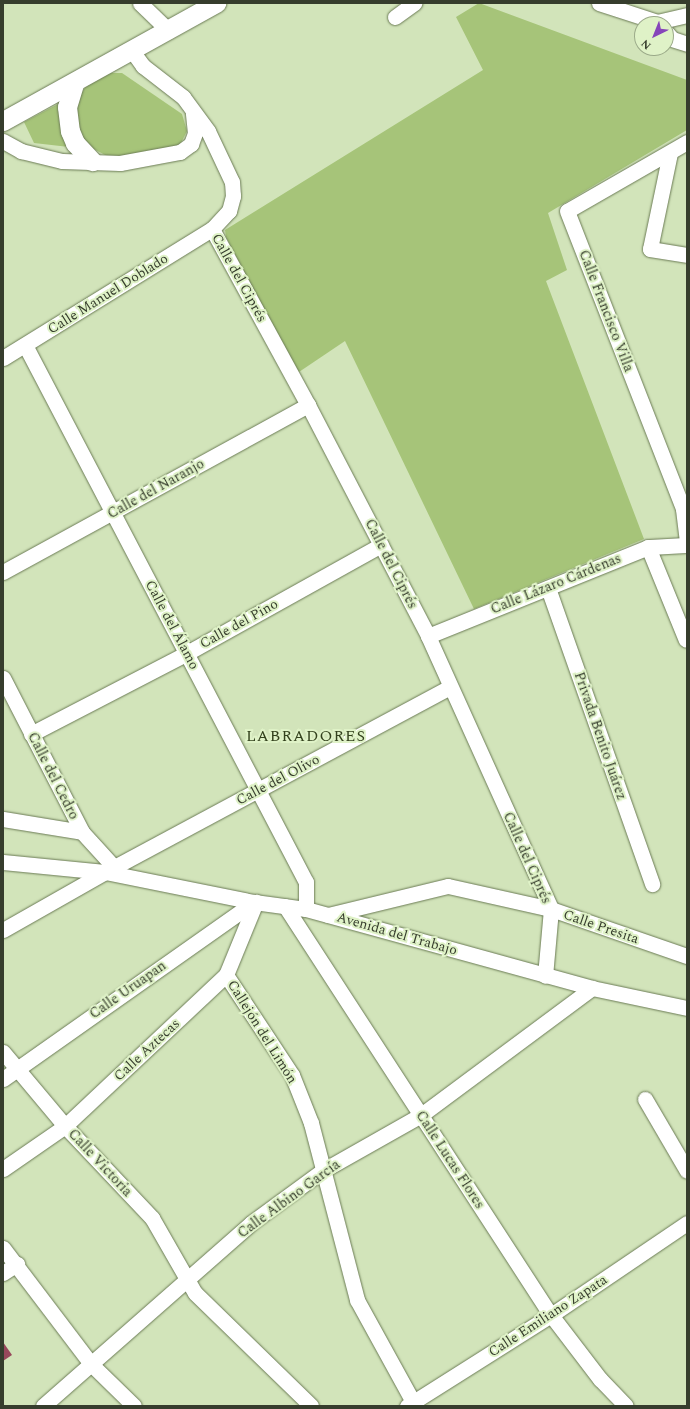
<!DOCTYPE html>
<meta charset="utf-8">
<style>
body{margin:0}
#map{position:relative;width:690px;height:1409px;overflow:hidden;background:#d2e4ba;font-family:Spectral,serif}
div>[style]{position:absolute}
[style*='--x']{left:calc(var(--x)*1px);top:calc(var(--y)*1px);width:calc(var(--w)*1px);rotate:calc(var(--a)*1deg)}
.green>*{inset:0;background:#a6c479}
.building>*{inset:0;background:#98485b}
.roads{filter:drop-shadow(0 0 1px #6b7b55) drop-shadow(0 0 1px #6b7b55)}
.minor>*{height:15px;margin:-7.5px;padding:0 7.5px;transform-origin:7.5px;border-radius:7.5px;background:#fff}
.major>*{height:19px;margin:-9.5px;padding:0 9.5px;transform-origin:9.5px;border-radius:9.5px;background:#fff}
span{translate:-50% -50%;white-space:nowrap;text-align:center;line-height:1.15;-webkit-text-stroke:4px #dff2c7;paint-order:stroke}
.street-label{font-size:14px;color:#363d2d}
.quarter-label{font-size:16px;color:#33411d;letter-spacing:1px}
.frame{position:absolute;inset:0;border:4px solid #363d2d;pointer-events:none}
.north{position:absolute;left:634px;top:16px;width:40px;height:40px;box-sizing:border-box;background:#dff2c7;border:1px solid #9baa89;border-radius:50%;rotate:223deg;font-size:11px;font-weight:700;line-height:16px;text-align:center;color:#363d2d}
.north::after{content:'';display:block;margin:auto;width:14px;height:18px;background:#8645ba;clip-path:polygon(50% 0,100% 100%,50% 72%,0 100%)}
</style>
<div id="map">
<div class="green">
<div style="clip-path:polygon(479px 3px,687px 80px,687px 130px,548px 213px,567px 270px,546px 281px,644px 539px,474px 609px,345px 341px,296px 374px,226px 237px,225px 230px,483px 70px,456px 17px)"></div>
<div style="clip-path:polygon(111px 73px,122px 73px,182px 114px,187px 131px,179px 147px,118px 157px,107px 156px,88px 146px,81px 138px,74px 118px,78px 97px,91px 80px)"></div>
<div style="clip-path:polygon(60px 103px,60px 126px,69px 147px,34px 143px,24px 122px)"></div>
</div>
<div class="building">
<div style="clip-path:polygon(3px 1342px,12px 1355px,3px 1361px)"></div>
</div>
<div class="roads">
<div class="minor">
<div style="--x:140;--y:3;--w:40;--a:44"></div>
<div style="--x:599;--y:3;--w:61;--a:18.1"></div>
<div style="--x:657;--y:22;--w:31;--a:-13"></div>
<div style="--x:395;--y:17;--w:24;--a:-36"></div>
<div style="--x:666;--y:32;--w:9;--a:49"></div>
<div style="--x:672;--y:39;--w:16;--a:18"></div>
<div style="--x:3;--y:141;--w:21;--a:29"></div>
<div style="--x:21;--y:151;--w:42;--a:13.7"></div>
<div style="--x:62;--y:161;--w:58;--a:2"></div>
<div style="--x:120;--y:163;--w:61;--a:-10.4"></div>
<div style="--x:180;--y:152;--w:14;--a:-36"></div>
<div style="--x:191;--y:144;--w:12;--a:-70"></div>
<div style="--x:195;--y:133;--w:20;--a:-96"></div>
<div style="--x:687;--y:142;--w:138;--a:150.1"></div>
<div style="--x:567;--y:211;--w:320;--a:68.7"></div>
<div style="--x:683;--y:509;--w:34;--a:83"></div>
<div style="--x:670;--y:153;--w:98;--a:101.8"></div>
<div style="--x:650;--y:249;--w:37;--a:9"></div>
<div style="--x:212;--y:229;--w:200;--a:61.4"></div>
<div style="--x:308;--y:405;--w:260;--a:62.5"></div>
<div style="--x:428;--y:636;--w:299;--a:65.7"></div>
<div style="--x:551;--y:909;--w:67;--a:95.1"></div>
<div style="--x:25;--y:345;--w:606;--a:62.38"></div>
<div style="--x:306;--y:882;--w:27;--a:90"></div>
<div style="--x:3;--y:358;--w:246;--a:-31.7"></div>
<div style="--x:212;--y:229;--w:25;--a:-47"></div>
<div style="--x:229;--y:211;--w:16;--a:-75"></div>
<div style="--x:233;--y:196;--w:14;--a:-94"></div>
<div style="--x:232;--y:182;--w:56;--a:-115.2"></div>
<div style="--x:208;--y:131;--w:42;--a:-126.3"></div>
<div style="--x:183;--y:97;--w:51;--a:-142.2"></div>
<div style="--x:143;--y:66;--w:19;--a:-126"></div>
<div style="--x:648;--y:547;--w:100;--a:67.8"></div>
<div style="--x:3;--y:572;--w:348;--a:-28.7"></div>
<div style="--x:548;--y:588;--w:314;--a:70.6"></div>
<div style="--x:428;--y:636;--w:237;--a:-22"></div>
<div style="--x:648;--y:547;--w:39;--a:-3"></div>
<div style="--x:3;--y:678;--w:173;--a:62.8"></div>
<div style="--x:82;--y:832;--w:47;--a:47.6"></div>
<div style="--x:31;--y:734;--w:176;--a:-27.4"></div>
<div style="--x:187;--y:653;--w:222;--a:-29.1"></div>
<div style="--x:3;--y:819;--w:80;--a:9.3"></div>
<div style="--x:3;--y:862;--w:102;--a:5.6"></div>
<div style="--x:105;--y:872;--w:152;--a:11.4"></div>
<div style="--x:254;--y:902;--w:52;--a:7.7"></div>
<div style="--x:306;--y:909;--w:297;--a:15.4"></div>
<div style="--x:592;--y:988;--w:97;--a:11.9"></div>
<div style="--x:285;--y:906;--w:488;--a:57"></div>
<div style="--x:551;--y:1315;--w:81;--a:52.6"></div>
<div style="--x:600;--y:1379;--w:37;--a:46"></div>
<div style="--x:328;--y:915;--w:123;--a:-13.6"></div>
<div style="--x:448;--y:886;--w:106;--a:12.6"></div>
<div style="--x:551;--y:909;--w:144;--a:19.1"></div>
<div style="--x:3;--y:930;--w:117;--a:-29.6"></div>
<div style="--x:105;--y:872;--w:391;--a:-28.2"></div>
<div style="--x:226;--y:975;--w:120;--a:56.6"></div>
<div style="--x:292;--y:1075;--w:52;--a:68.4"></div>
<div style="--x:311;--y:1123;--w:183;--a:75.4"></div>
<div style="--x:357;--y:1300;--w:116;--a:61.2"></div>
<div style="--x:3;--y:1052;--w:97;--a:50"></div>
<div style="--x:65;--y:1126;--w:127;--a:46.6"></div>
<div style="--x:152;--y:1218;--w:86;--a:60.2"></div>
<div style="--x:195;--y:1293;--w:162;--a:44.2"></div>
<div style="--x:3;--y:1079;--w:307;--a:-35.2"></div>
<div style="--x:645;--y:1099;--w:83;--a:59.7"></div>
<div style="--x:3;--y:1169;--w:75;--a:-34.7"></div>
<div style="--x:65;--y:1126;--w:221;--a:-43.2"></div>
<div style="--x:226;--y:975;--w:79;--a:-67.7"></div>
<div style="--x:3;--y:1248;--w:146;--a:52.8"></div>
<div style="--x:91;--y:1364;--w:60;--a:44.3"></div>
<div style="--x:3;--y:1273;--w:17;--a:-33"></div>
<div style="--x:43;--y:1406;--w:277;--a:-41.3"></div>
<div style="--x:251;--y:1223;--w:88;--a:-36.2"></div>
<div style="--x:322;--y:1171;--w:114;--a:-29.5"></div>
<div style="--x:421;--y:1115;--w:213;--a:-36.6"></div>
<div style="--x:407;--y:1406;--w:170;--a:-32.3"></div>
<div style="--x:551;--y:1315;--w:164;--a:-34.1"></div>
</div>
<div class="major">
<div style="--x:74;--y:84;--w:24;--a:107"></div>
<div style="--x:67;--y:107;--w:24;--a:83"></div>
<div style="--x:70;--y:131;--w:13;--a:67"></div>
<div style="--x:75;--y:143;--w:25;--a:47"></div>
<div style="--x:3;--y:121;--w:244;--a:-29"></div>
</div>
</div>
<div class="street-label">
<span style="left:239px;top:278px;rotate:61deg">Calle del Ciprés</span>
<span style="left:108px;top:294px;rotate:-32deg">Calle Manuel Doblado</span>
<span style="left:606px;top:311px;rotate:69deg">Calle Francisco Villa</span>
<span style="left:156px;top:489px;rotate:-29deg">Calle del Naranjo</span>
<span style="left:391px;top:564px;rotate:63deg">Calle del Ciprés</span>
<span style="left:556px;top:584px;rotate:-22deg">Calle Lázaro Cárdenas</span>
<span style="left:239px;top:624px;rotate:-29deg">Calle del Pino</span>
<span style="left:172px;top:625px;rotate:62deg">Calle del Álamo</span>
<span style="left:600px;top:736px;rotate:71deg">Privada Benito Juárez</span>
<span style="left:53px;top:776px;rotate:63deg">Calle del Cedro</span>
<span style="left:278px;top:780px;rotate:-28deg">Calle del Olivo</span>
<span style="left:527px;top:858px;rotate:66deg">Calle del Ciprés</span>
<span style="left:601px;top:927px;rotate:19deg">Calle Presita</span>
<span style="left:397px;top:934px;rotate:16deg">Avenida del Trabajo</span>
<span style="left:128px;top:990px;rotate:-35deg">Calle Uruapan</span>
<span style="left:262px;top:1032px;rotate:58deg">Callejón del Limón</span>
<span style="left:147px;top:1050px;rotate:-43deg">Calle Aztecas</span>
<span style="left:450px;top:1160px;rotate:57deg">Calle Lucas Flores</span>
<span style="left:100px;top:1163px;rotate:47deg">Calle Victoria</span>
<span style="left:289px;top:1199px;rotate:-36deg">Calle Albino García</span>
<span style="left:548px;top:1316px;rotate:-33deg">Calle Emiliano Zapata</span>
</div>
<div class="quarter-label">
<span style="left:306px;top:736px">LABRADORES</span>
</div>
<div class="frame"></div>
<div class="north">N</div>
</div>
